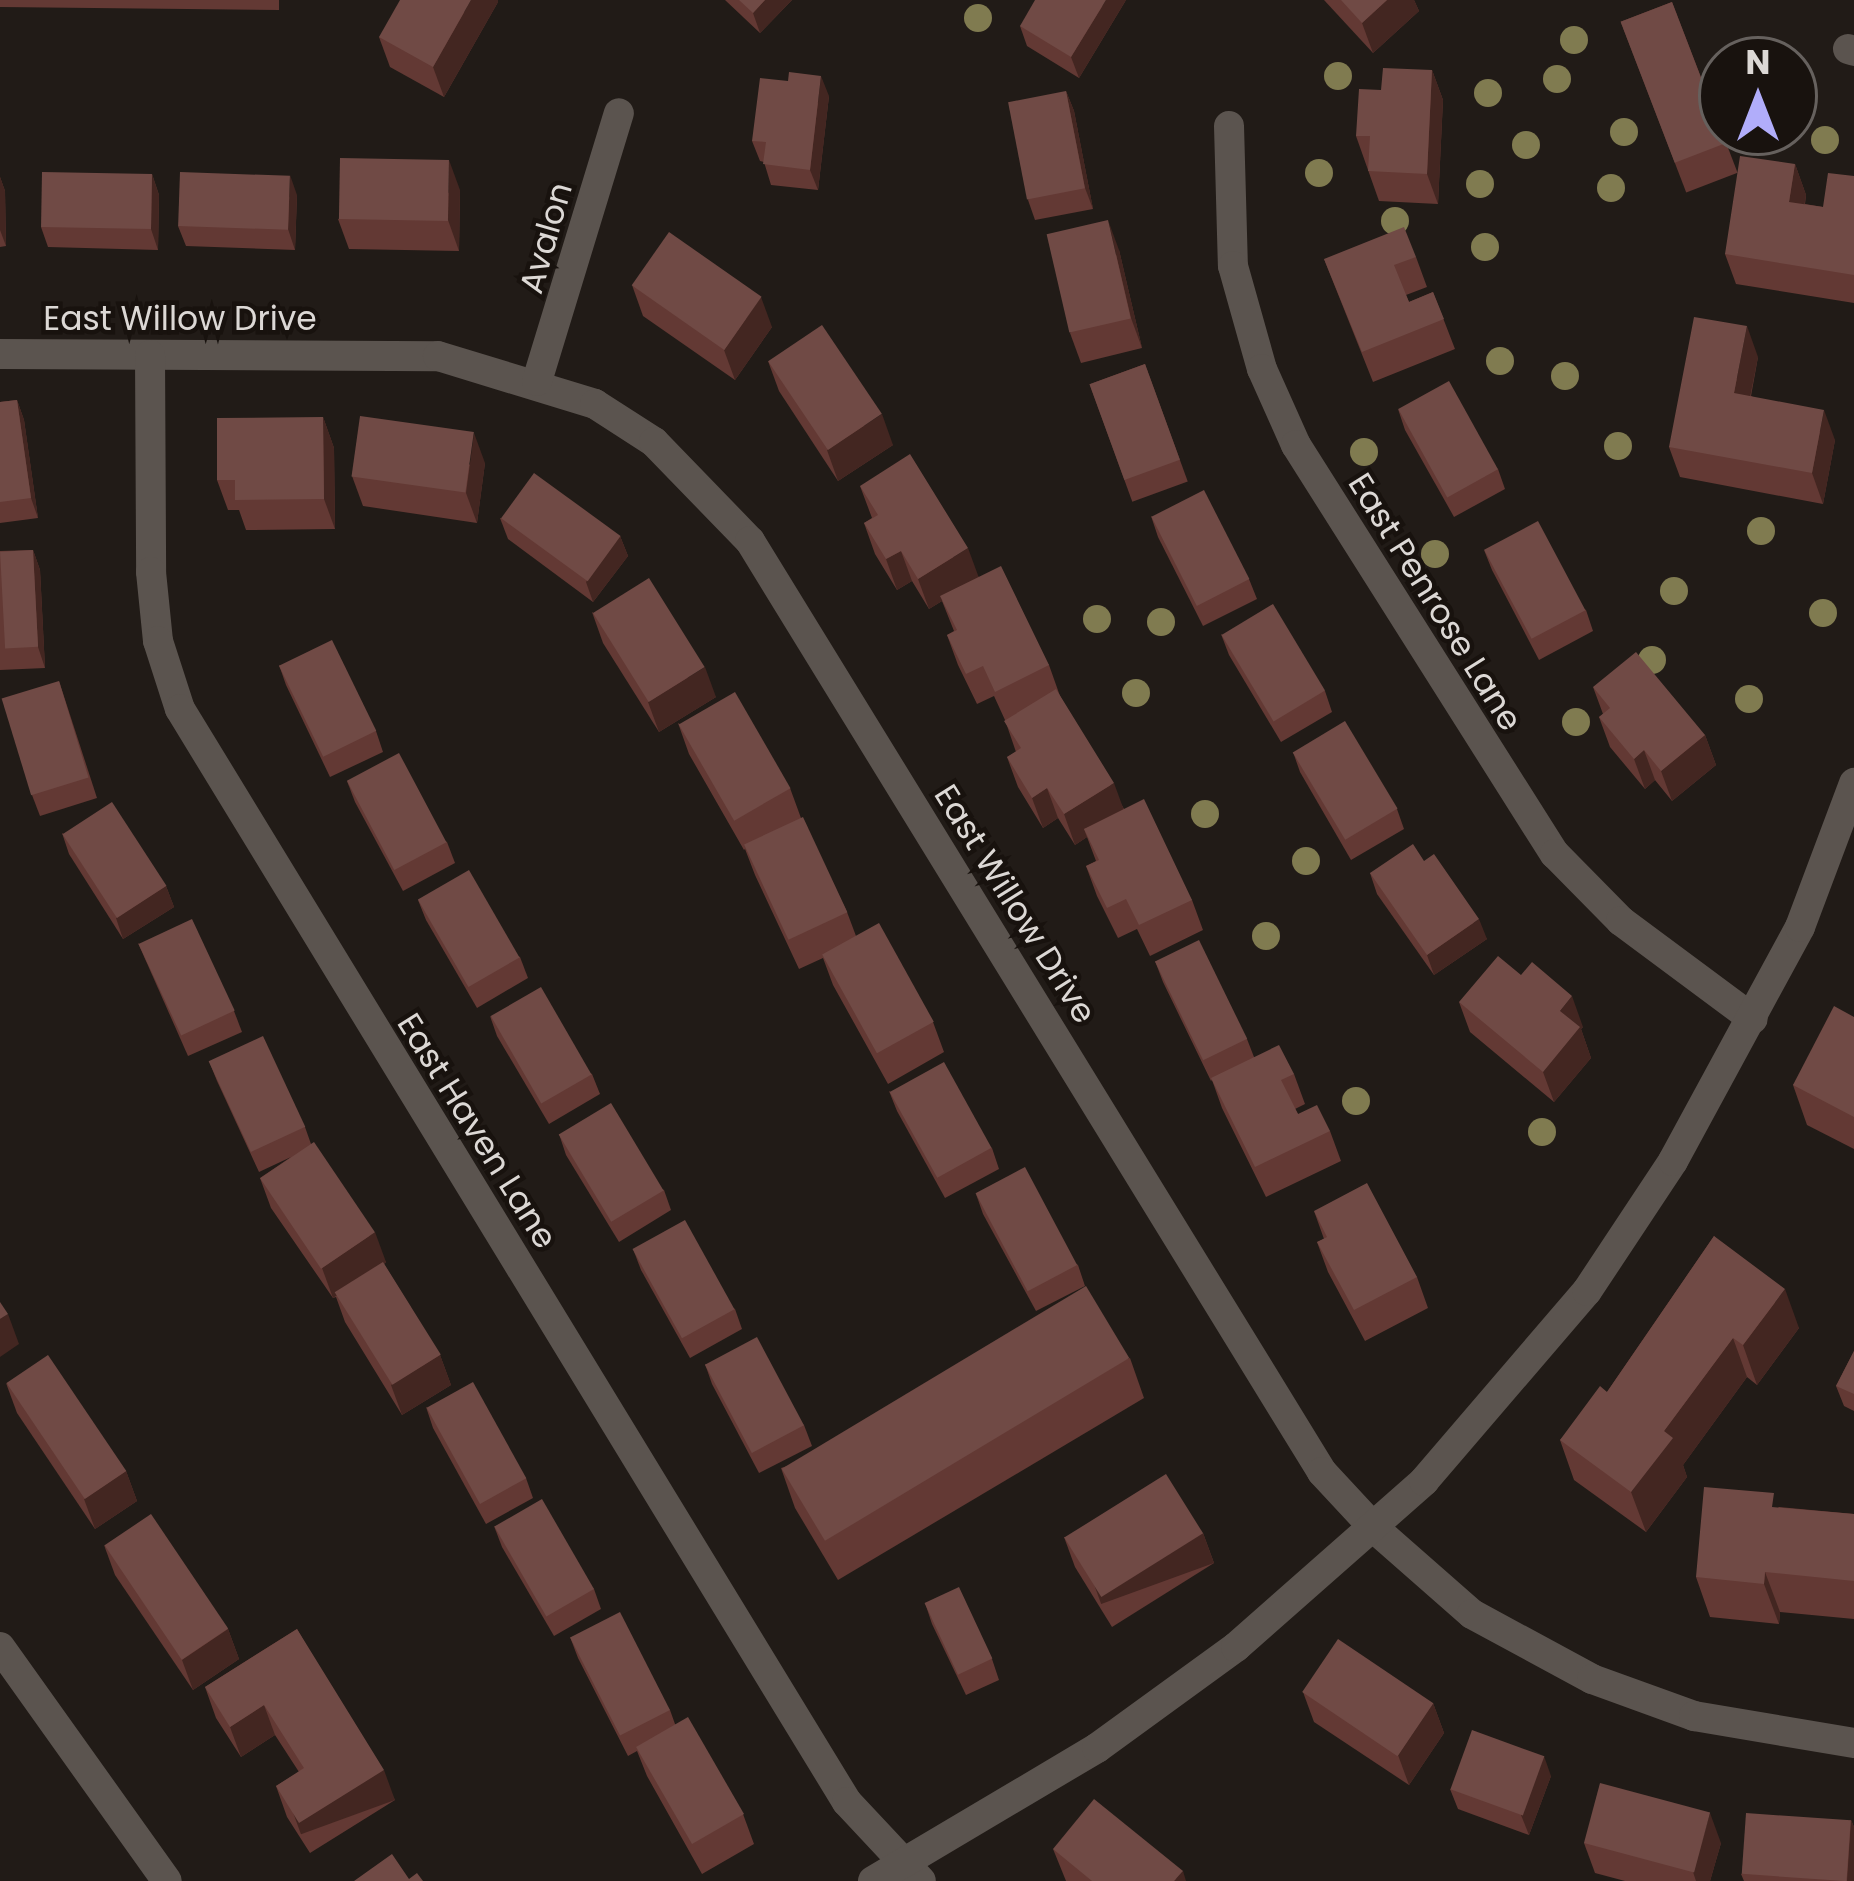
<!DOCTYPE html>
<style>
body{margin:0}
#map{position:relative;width:1854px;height:1881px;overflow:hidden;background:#211b17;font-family:Poppins,sans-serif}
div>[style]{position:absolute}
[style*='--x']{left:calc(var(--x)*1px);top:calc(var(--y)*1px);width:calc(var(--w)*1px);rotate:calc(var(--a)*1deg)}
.minor>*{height:30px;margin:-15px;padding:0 15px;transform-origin:15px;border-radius:15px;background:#5b544f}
.tertiary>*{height:30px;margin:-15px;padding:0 15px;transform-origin:15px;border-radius:15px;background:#5b544f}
.trees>*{width:28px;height:28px;margin:-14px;border-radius:50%;background:#807b50}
.wall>*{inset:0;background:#633934;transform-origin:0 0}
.shaded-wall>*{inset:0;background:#432621;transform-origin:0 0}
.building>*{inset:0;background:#704a45;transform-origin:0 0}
span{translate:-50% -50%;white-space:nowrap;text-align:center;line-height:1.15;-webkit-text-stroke:9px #18120e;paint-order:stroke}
.street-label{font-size:33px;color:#dcd8d5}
.north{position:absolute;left:1698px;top:36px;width:120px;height:120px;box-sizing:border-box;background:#18120e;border:3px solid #66615e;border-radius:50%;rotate:0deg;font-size:33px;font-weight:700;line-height:48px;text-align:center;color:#dcd8d5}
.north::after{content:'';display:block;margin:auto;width:42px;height:54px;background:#b1adfa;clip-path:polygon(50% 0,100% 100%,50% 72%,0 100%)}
</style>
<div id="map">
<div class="minor">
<div style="--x:1848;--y:49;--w:6;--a:18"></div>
<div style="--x:1229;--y:126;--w:140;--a:88.4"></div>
<div style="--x:1233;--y:266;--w:107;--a:74.3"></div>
<div style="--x:1262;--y:369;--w:83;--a:65.9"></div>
<div style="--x:1296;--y:445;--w:484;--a:57.7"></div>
<div style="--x:1555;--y:854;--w:94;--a:45.4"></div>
<div style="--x:1621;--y:921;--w:164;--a:36.6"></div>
<div style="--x:0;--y:354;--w:438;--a:0.3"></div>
<div style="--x:438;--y:356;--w:164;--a:17"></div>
<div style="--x:595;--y:404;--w:70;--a:32.8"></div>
<div style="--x:654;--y:442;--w:138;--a:45.9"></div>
<div style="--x:750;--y:541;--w:1093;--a:58.43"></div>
<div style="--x:1322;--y:1472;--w:76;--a:47.1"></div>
<div style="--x:1374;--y:1528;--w:130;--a:41.3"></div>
<div style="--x:1472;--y:1614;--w:136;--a:28.4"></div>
<div style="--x:1592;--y:1679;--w:109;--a:19.9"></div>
<div style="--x:1694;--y:1716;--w:162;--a:9.6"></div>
<div style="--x:150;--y:355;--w:217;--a:89.7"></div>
<div style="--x:151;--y:572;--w:69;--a:84.2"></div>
<div style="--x:158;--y:641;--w:71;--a:72.1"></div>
<div style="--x:180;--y:709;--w:1280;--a:58.61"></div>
<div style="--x:847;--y:1802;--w:108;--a:46.9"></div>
<div style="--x:537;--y:381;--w:280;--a:-73"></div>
</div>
<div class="tertiary">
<div style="--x:0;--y:1647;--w:287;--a:54.5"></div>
<div style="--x:873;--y:1881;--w:261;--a:-30.7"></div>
<div style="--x:1097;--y:1748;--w:172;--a:-36"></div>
<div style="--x:1236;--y:1647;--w:251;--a:-41.4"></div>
<div style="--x:1424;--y:1481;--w:250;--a:-49.4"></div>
<div style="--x:1587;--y:1291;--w:156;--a:-56.5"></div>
<div style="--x:1673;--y:1161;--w:266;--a:-61.5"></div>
<div style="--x:1800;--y:927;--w:154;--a:-69.4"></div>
</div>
<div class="trees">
<div style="left:978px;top:18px"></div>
<div style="left:1574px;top:40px"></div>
<div style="left:1338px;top:76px"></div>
<div style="left:1557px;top:79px"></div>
<div style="left:1488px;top:93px"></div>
<div style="left:1624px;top:132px"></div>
<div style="left:1825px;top:140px"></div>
<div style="left:1526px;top:145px"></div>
<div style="left:1319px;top:173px"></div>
<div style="left:1480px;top:184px"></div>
<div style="left:1611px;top:188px"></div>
<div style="left:1395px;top:221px"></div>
<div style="left:1485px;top:247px"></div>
<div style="left:1500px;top:361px"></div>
<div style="left:1565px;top:376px"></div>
<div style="left:1618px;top:446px"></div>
<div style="left:1364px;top:452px"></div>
<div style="left:1761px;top:531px"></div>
<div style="left:1435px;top:554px"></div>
<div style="left:1674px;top:591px"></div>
<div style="left:1823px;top:613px"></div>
<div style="left:1097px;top:619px"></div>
<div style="left:1161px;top:622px"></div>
<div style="left:1652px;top:660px"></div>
<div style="left:1136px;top:693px"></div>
<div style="left:1749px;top:699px"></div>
<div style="left:1576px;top:722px"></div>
<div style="left:1205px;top:814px"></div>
<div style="left:1306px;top:861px"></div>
<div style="left:1266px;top:936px"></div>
<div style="left:1356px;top:1101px"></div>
<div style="left:1542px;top:1132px"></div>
</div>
<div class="wall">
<div style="clip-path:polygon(0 0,279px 0,279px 10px,0 7px)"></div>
<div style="clip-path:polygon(725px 0,792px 0,760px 33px)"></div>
<div style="clip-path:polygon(1126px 0,1079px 78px,1027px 46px,1020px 26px)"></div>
<div style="clip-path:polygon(1324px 0,1414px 0,1419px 11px,1373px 53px)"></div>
<div style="clip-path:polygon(498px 2px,444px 97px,390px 67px,379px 37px)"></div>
<div style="left:1672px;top:2px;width:183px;height:55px;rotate:69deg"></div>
<div style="clip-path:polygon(1432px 70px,1443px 100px,1438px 204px,1379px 201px,1356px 136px,1381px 90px)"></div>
<div style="clip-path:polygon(1066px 91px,1074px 111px,1093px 209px,1035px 220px,1028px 200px)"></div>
<div style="clip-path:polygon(829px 96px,818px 190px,771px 185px,764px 162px,760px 161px,752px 141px)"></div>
<div style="clip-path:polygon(1795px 164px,1806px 195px,1805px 204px,1823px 207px,1854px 176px,1854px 303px,1736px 284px,1725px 254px)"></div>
<div style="clip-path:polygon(152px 174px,159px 195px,158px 250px,48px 247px,41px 227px)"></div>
<div style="clip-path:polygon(0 177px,5px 191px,6px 246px,0 247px)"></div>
<div style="clip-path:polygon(460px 190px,459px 251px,349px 249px,338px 219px)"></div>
<div style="clip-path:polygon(297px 195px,295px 250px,186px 246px,178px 226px)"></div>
<div style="clip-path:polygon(1119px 250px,1142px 348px,1081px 363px,1070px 333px)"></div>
<div style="clip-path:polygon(1416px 257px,1427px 287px,1406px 295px,1409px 302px,1433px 292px,1455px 349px,1373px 382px,1324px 259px)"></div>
<div style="clip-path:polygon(632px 285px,772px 327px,735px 380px,643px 316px)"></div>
<div style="clip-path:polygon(1758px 357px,1751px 396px,1835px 440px,1823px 504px,1680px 477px,1669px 447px)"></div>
<div style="clip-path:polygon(768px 361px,893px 445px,838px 481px,779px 391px)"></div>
<div style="left:1145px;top:364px;width:125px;height:59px;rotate:70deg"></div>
<div style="clip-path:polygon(17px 400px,24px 420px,38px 518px,0 523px,0 402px)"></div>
<div style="clip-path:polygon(1398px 409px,1498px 469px,1505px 489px,1454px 517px,1405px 430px)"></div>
<div style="clip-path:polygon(323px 417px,334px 448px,335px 529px,246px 530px,239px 510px,228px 510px,217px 480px)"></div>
<div style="clip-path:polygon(485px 463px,477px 523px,363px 506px,352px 476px)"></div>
<div style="clip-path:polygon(860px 486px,979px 577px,1049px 665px,1060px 696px,1124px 809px,1192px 900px,1203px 930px,1150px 956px,1137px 929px,1118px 938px,1097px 896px,1086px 866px,1096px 861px,1087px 837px,1075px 845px,1058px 818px,1043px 828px,1018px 787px,1007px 757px,1016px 752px,1005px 720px,994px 696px,977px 704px,958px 665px,947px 635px,954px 631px,942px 601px,929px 609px,912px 581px,897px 590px,875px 554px,864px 523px,872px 518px)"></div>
<div style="clip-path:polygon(1151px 516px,1249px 579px,1257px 599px,1203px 626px,1158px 537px)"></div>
<div style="clip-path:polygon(500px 518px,620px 536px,628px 556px,593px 602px,508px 539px)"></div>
<div style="clip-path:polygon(33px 550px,40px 570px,45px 668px,0 670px,0 551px)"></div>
<div style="clip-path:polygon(1484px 550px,1586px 610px,1593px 631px,1539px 660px,1492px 570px)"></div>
<div style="clip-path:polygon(592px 612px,716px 697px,659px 732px,603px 643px)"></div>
<div style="clip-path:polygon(1221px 634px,1325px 691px,1332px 712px,1281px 742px,1229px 655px)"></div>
<div style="clip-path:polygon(279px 665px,376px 731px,383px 752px,330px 777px,286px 685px)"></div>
<div style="clip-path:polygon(59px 681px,97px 798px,40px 816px,32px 795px)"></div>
<div style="clip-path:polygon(1593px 687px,1705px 735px,1716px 765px,1672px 801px,1655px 780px,1645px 789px,1610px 747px,1599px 717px,1603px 714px)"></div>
<div style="clip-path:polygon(678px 723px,790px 788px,801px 818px,847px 912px,856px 936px,933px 1022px,944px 1052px,888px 1084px,833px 985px,823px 958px,799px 969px,755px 875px,745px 849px,744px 850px,689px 754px)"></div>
<div style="clip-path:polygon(1293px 752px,1397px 809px,1404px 829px,1351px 860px,1300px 772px)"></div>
<div style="clip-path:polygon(347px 781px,447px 842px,455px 863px,403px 891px,355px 802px)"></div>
<div style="clip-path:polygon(62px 833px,166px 886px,174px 907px,123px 939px,69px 854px)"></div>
<div style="clip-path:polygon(1424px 861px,1487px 939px,1434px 975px,1377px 894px,1370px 873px)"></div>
<div style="clip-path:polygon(418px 900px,520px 957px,528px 978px,477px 1008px,426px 920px)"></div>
<div style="clip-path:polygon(138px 943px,234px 1011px,242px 1032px,188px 1056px)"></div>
<div style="clip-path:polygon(1155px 961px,1247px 1039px,1254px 1057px,1294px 1074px,1305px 1104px,1295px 1109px,1298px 1114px,1330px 1131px,1341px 1161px,1266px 1197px,1222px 1108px,1212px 1080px,1211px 1081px,1163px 982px)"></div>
<div style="clip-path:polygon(1459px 1002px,1583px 1027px,1581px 1029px,1591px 1058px,1554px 1102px,1470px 1032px)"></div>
<div style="clip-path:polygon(490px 1016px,592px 1074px,600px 1094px,549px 1124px,497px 1036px)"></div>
<div style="clip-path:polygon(1854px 1017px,1854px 1149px,1807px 1125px,1793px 1085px)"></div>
<div style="clip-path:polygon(209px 1061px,305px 1127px,311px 1144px,386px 1262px,384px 1264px,440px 1355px,451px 1385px,402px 1415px,345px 1322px,336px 1297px,333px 1298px,271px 1208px,260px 1178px,291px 1157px,259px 1172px,217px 1081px)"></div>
<div style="clip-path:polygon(889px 1091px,992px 1148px,999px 1169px,945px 1198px,897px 1111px)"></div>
<div style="clip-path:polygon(559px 1134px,664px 1190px,671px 1210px,619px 1242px,566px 1155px)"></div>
<div style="clip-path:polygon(976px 1194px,1078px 1265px,1085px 1286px,1036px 1311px,983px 1214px)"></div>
<div style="clip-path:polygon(1314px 1211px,1417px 1277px,1428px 1308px,1365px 1341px,1328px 1272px,1317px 1242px,1324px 1239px)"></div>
<div style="clip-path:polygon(1714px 1236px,1799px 1328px,1757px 1385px,1747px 1377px,1683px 1465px,1687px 1477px,1646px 1532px,1574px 1480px,1560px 1440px,1607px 1392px)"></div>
<div style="clip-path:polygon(633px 1249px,735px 1309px,742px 1329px,690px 1358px,641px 1270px)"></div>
<div style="clip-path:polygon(1854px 1351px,1854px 1411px,1844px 1406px,1836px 1386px)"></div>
<div style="clip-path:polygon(1130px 1358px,1144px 1398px,838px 1580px,795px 1508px,781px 1468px)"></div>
<div style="clip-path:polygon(705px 1364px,804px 1425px,812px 1446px,759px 1473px,712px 1384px)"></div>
<div style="clip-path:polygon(6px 1383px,126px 1471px,137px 1501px,95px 1529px,17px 1413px)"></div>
<div style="clip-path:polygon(426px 1407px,526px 1478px,533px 1498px,486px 1524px,433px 1428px)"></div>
<div style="clip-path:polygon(1779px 1507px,1854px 1514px,1854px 1619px,1780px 1612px,1779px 1624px,1710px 1617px,1696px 1577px)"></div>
<div style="clip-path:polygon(494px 1526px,594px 1589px,601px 1609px,554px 1636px,502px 1547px)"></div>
<div style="clip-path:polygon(1203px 1533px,1214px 1563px,1112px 1627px,1075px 1567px,1064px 1537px)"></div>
<div style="clip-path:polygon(104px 1545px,228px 1629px,239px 1659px,193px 1690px,115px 1575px)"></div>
<div style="clip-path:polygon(925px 1603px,992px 1659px,999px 1680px,966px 1695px,932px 1624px)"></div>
<div style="clip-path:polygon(297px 1629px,395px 1800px,310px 1853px,287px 1817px,276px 1786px,299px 1772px,275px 1735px,241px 1757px,216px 1718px,205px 1687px)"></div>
<div style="clip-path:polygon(570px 1637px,670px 1710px,675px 1724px,743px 1814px,754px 1844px,702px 1874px,647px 1776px,637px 1751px,628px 1756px,578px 1658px)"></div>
<div style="clip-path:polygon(1303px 1692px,1433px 1703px,1444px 1733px,1409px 1785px,1314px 1722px)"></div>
<div style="clip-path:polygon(1551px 1776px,1529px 1835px,1458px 1809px,1450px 1789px)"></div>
<div style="clip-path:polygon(1851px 1820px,1854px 1827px,1854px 1881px,1744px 1881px,1741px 1874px)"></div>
<div style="clip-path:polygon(1584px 1843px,1721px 1843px,1710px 1881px,1625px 1881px,1595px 1873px)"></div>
<div style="clip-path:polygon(1053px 1849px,1186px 1881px,1066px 1881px)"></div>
</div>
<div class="shaded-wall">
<div style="clip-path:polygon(471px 0,498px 0,498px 2px,444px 97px,433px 67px)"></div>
<div style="clip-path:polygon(765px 0,792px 0,760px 33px,753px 13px)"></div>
<div style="clip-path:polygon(1106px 0,1126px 0,1079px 78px,1071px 57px)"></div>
<div style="clip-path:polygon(1387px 0,1414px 0,1419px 11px,1373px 53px,1362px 23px)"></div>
<div style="clip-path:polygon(1432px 70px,1443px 100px,1438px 204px,1427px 174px)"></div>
<div style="clip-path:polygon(821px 76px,829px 96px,818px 190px,810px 170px)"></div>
<div style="clip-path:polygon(1066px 91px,1074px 111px,1093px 209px,1085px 188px)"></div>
<div style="clip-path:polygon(449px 160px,460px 190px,459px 251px,448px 220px)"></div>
<div style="clip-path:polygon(1795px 164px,1806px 195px,1800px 232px,1789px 202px)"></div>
<div style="clip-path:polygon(152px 174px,159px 195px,158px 250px,151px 229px)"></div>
<div style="clip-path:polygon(290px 175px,297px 195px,295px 250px,288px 229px)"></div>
<div style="clip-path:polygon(0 177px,5px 191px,6px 246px,0 230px)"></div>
<div style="clip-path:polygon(1108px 220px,1119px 250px,1142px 348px,1131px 318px)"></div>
<div style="clip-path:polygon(761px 297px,772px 327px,735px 380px,724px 350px)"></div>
<div style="clip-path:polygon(1747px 326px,1758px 357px,1745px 423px,1734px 393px)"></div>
<div style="clip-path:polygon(17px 400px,24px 420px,38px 518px,31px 498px)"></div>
<div style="clip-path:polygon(1824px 410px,1835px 440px,1823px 504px,1812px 473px)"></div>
<div style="clip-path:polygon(882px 414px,893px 445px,838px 481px,827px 450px)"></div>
<div style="clip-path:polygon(323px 417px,334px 448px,335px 529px,324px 499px)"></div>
<div style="clip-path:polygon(474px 433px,485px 463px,477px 523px,466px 493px)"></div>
<div style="clip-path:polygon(620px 536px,628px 556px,593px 602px,586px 582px)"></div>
<div style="clip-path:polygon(968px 548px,979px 578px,929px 609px,918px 579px)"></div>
<div style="clip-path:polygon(33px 550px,40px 570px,45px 668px,38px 647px)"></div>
<div style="clip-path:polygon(901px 551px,912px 581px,897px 590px,886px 559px)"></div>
<div style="clip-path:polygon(705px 667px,716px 697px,659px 732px,648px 702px)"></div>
<div style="clip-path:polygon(1705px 735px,1716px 765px,1672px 801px,1661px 771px)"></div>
<div style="clip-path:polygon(1644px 750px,1655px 780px,1645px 789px,1634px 759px)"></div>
<div style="clip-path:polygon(1114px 783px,1125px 813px,1084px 829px,1087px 837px,1075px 845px,1064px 814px)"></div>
<div style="clip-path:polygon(1047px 788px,1058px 818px,1043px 828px,1032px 798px)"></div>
<div style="clip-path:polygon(166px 886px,174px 907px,123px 939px,116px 918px)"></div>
<div style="clip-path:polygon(1479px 919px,1487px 939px,1434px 975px,1427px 955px)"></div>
<div style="clip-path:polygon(1572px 996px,1583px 1027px,1581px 1029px,1591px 1058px,1554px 1102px,1543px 1072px,1560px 1011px)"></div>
<div style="clip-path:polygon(375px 1232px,386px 1262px,333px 1298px,322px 1268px)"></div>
<div style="clip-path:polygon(1785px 1289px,1799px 1328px,1757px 1385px,1743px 1345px)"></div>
<div style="clip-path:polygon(8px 1314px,19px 1344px,0 1357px,0 1319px)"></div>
<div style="clip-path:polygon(1733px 1338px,1747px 1377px,1683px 1465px,1687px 1477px,1646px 1532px,1631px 1492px,1664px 1431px)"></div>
<div style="clip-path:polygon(440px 1355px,451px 1385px,402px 1415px,391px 1385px)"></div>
<div style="clip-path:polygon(126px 1471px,137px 1501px,95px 1529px,84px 1499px)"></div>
<div style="left:1203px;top:1533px;width:32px;height:120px;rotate:70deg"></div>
<div style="clip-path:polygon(1765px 1572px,1780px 1612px,1779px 1624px,1764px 1584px)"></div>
<div style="clip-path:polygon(228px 1629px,239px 1659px,193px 1690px,182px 1660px)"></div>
<div style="clip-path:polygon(1433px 1703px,1444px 1733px,1409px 1785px,1398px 1755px)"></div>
<div style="clip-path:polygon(264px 1705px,275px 1735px,241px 1757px,230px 1727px)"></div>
<div style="clip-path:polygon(1544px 1756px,1551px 1776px,1529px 1835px,1521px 1815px)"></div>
<div style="left:384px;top:1770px;width:32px;height:100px;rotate:70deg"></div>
<div style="clip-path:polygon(1710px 1813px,1721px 1843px,1710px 1881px,1696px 1881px,1693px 1872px)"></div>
<div style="clip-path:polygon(1851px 1820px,1854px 1827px,1854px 1881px,1847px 1881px)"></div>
<div style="clip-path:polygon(1183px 1871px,1186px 1881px,1174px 1881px)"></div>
</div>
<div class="building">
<div style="clip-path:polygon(400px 0,471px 0,433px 67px,379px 37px)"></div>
<div style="clip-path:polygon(739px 0,765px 0,753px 13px)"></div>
<div style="clip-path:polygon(1035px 0,1106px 0,1071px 57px,1020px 26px)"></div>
<div style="clip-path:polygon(1341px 0,1387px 0,1362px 23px)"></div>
<div style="left:1672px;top:2px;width:151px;height:55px;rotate:69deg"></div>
<div style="clip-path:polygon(1383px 68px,1432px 70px,1427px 174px,1368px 171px,1370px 136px,1356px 136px,1359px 89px,1381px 90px)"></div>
<div style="clip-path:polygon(789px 72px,821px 76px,810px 170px,763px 164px,766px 142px,752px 141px,760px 78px,788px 81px)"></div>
<div style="left:1066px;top:91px;width:99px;height:59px;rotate:79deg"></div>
<div style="clip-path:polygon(1740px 156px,1795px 164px,1789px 202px,1823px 207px,1828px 173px,1854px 176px,1854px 275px,1725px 254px)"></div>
<div style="left:340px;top:158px;width:109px;height:61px;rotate:1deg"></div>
<div style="left:42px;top:172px;width:110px;height:55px;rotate:1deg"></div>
<div style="left:180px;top:172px;width:110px;height:54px;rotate:2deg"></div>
<div style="left:1108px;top:220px;width:101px;height:63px;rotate:77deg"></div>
<div style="clip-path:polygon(1404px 227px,1416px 257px,1394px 265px,1409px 302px,1433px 292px,1444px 319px,1362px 352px,1324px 259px)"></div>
<div style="left:669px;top:232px;width:113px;height:65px;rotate:35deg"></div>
<div style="clip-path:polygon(1694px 317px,1747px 326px,1734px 393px,1824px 410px,1812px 473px,1669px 447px)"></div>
<div style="left:822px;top:325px;width:107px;height:65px;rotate:56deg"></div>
<div style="left:1145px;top:364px;width:102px;height:59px;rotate:70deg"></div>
<div style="left:1449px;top:381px;width:101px;height:58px;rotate:61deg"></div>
<div style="clip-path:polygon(17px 400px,31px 498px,0 502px,0 402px)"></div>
<div style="left:360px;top:416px;width:115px;height:61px;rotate:8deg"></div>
<div style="clip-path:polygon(323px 417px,324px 499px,235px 500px,235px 480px,217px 480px,217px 418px)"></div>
<div style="clip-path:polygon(910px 454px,968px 548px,918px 579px,901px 551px,886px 559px,864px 523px,878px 515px,860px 486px)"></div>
<div style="left:534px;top:473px;width:107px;height:56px;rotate:36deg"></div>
<div style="left:1204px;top:490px;width:100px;height:59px;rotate:63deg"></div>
<div style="left:1538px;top:521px;width:101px;height:61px;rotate:62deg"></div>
<div style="left:33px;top:550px;width:97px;height:33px;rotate:87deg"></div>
<div style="clip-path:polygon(1001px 566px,1049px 665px,995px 692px,983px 666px,966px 674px,947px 635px,957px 630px,940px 596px)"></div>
<div style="left:649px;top:578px;width:105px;height:66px;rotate:58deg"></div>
<div style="left:1273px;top:604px;width:101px;height:60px;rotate:59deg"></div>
<div style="left:332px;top:640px;width:101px;height:59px;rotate:64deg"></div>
<div style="clip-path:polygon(1636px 652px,1705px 735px,1661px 771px,1644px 750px,1634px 759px,1599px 717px,1610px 708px,1593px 687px)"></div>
<div style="left:59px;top:681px;width:101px;height:60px;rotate:73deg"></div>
<div style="clip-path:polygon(1056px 689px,1114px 783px,1064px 814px,1047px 788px,1032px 798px,1007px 757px,1021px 748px,1004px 721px)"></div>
<div style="left:735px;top:692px;width:111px;height:65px;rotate:60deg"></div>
<div style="left:1345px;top:721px;width:102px;height:61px;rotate:59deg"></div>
<div style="left:399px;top:753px;width:101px;height:59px;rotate:62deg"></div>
<div style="clip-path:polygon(1144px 799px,1192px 900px,1139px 925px,1126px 899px,1107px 908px,1086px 866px,1099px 860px,1084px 829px)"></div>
<div style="left:112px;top:802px;width:100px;height:59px;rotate:57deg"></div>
<div style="left:803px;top:817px;width:105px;height:65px;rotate:65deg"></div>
<div style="clip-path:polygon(1413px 844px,1424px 861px,1434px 854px,1479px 919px,1427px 955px,1370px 873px)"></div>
<div style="left:469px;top:870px;width:101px;height:59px;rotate:60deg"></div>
<div style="left:192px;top:919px;width:101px;height:59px;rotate:65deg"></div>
<div style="left:879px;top:923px;width:113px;height:65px;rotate:61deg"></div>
<div style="left:1199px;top:940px;width:110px;height:49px;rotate:64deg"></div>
<div style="clip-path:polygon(1498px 956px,1521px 975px,1532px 962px,1572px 996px,1560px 1011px,1580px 1027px,1543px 1072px,1459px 1002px)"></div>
<div style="left:541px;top:987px;width:101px;height:58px;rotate:60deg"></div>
<div style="clip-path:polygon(1834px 1006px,1854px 1017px,1854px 1117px,1793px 1085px)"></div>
<div style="left:263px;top:1036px;width:100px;height:60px;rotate:65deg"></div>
<div style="clip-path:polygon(1279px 1045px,1294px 1074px,1281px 1080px,1298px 1114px,1317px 1105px,1330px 1131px,1255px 1167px,1211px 1078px)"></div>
<div style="left:944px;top:1062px;width:98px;height:62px;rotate:61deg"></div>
<div style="left:611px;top:1103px;width:102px;height:61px;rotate:59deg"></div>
<div style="left:314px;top:1142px;width:109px;height:65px;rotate:56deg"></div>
<div style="left:1025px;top:1167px;width:111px;height:56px;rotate:62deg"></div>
<div style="clip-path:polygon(1367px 1183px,1417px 1277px,1354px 1310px,1317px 1242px,1327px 1237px,1314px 1211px)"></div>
<div style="left:685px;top:1220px;width:102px;height:60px;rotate:61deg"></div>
<div style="clip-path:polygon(1714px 1236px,1785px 1289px,1743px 1345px,1733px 1338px,1664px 1431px,1673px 1438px,1631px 1492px,1560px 1440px,1600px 1386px,1607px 1392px)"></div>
<div style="left:383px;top:1262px;width:109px;height:57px;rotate:58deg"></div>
<div style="left:1086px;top:1286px;width:84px;height:355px;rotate:59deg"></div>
<div style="clip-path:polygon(0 1302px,8px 1314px,0 1319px)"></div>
<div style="left:757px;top:1337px;width:100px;height:59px;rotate:62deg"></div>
<div style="clip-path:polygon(1854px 1351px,1854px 1394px,1836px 1386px)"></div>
<div style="left:48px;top:1355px;width:140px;height:50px;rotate:56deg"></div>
<div style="left:473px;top:1382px;width:110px;height:53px;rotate:61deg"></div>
<div style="left:1166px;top:1474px;width:70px;height:120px;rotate:58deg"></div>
<div style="clip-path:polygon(1704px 1487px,1774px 1493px,1772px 1507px,1854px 1514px,1854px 1581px,1765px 1572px,1764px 1584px,1696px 1577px)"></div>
<div style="left:542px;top:1499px;width:104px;height:55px;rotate:60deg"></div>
<div style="left:151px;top:1514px;width:138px;height:56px;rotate:56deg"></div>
<div style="left:959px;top:1587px;width:79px;height:38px;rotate:65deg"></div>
<div style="left:620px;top:1612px;width:110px;height:56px;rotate:63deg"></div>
<div style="clip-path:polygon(297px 1629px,384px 1770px,299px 1823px,276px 1786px,304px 1768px,264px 1705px,230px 1727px,205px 1687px)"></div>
<div style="left:1338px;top:1639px;width:115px;height:64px;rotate:34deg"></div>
<div style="left:688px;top:1717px;width:112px;height:60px;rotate:60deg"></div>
<div style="left:1472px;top:1730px;width:77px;height:63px;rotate:20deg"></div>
<div style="left:1600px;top:1783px;width:114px;height:62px;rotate:15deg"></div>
<div style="clip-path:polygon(1094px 1799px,1183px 1871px,1174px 1881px,1092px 1881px,1053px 1849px)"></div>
<div style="left:1746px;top:1813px;width:105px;height:61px;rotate:4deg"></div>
<div style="clip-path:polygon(392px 1854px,409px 1879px,417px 1873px,423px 1881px,354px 1881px)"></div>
</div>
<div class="street-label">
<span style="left:546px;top:238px;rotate:-74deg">Avalon</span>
<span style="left:180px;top:319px">East Willow Drive</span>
<span style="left:1435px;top:602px;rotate:58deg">East Penrose Lane</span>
<span style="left:1015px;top:904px;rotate:58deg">East Willow Drive</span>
<span style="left:477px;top:1131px;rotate:58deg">East Haven Lane</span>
</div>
<div class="north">N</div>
</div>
